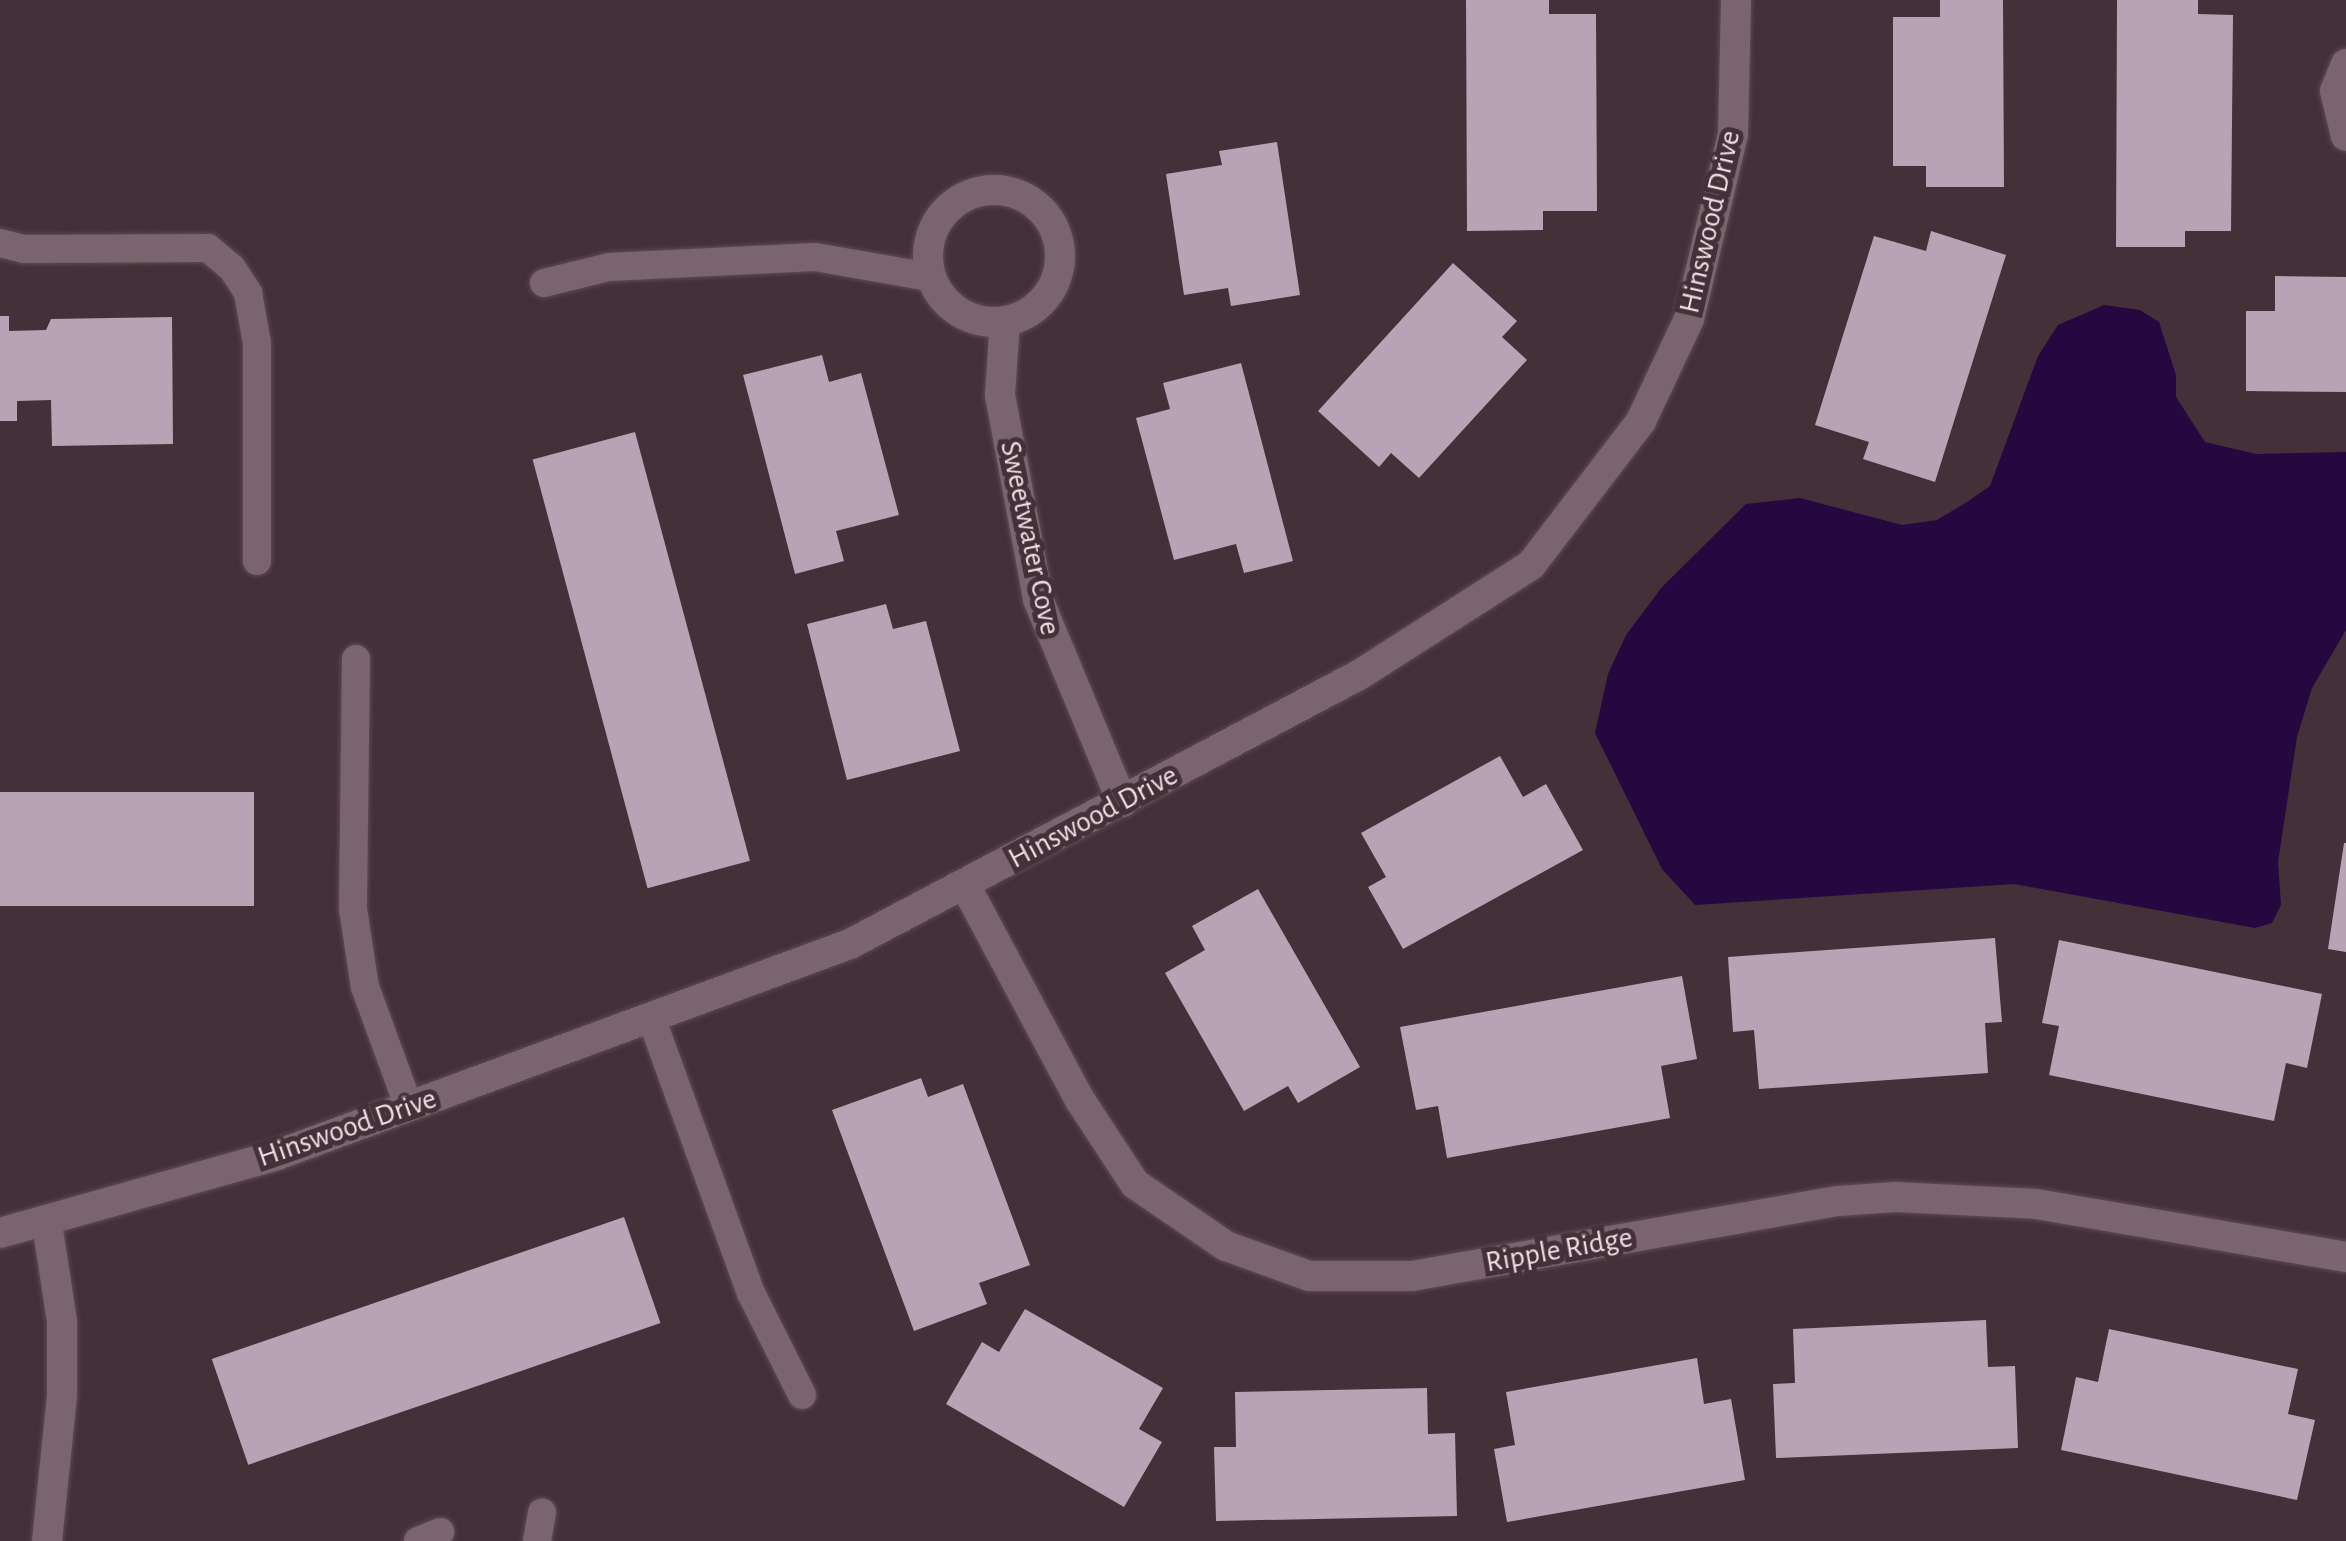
<!DOCTYPE html>
<style>
body{margin:0}
#map{position:relative;width:2346px;height:1541px;overflow:hidden;background:#443039;font-family:"Alegreya Sans",sans-serif}
div>[style]{position:absolute}
[style*='--x']{left:calc(var(--x)*1px);top:calc(var(--y)*1px);width:calc(var(--w)*1px);rotate:calc(var(--a)*1deg)}
.water>*{inset:0;background:#250840}
.building>*{inset:0;background:#b6a4b6;transform-origin:0 0}
.roads{filter:drop-shadow(0 0 2px #5c4c53) drop-shadow(0 0 2px #5c4c53)}
.lane>*{height:28px;margin:-14px;padding:0 14px;transform-origin:14px;border-radius:14px;background:#7a646e}
.street>*{height:30px;margin:-15px;padding:0 15px;transform-origin:15px;border-radius:15px;background:#7a646e}
.street>.ring{margin:-15px;padding:0;box-sizing:content-box;background:none;border:30px solid #7a646e;border-radius:50%}
span{translate:-50% -50%;white-space:nowrap;text-align:center;line-height:1.15;-webkit-text-stroke:10px #443039;paint-order:stroke}
.street-label{font-size:30px;color:#ecdfe4}
</style>
<div id="map">
<div class="water">
<div style="clip-path:polygon(2104px 305px,2140px 310px,2159px 322px,2176px 375px,2176px 397px,2205px 442px,2256px 454px,2346px 452px,2346px 630px,2312px 688px,2297px 737px,2278px 862px,2281px 905px,2272px 923px,2255px 928px,2014px 884px,1695px 905px,1662px 869px,1595px 733px,1608px 674px,1626px 635px,1662px 587px,1746px 504px,1800px 498px,1902px 525px,1937px 520px,1967px 502px,1990px 486px,2038px 356px,2058px 325px)"></div>
</div>
<div class="building">
<div style="clip-path:polygon(1466px 0,1549px 0,1549px 14px,1596px 14px,1597px 211px,1543px 211px,1543px 230px,1467px 231px)"></div>
<div style="clip-path:polygon(1940px 0,2003px 0,2004px 187px,1926px 187px,1926px 166px,1893px 166px,1893px 17px,1940px 17px)"></div>
<div style="clip-path:polygon(2117px 0,2198px 0,2198px 14px,2233px 15px,2231px 231px,2185px 231px,2185px 247px,2116px 247px)"></div>
<div style="clip-path:polygon(1277px 142px,1300px 295px,1231px 306px,1228px 288px,1184px 295px,1166px 174px,1222px 165px,1219px 151px)"></div>
<div style="clip-path:polygon(1931px 231px,2006px 255px,1935px 482px,1863px 459px,1869px 442px,1815px 425px,1874px 236px,1926px 251px)"></div>
<div style="clip-path:polygon(1453px 263px,1517px 321px,1502px 337px,1527px 360px,1419px 478px,1391px 453px,1379px 467px,1318px 411px)"></div>
<div style="clip-path:polygon(2275px 276px,2346px 277px,2346px 392px,2246px 391px,2246px 311px,2275px 311px)"></div>
<div style="clip-path:polygon(0 316px,9px 316px,9px 331px,46px 330px,51px 319px,172px 317px,173px 444px,52px 446px,51px 400px,17px 401px,17px 421px,0 421px)"></div>
<div style="clip-path:polygon(822px 355px,829px 382px,861px 373px,899px 515px,836px 531px,844px 561px,795px 574px,743px 375px)"></div>
<div style="clip-path:polygon(1241px 363px,1293px 561px,1244px 573px,1236px 544px,1174px 560px,1136px 418px,1170px 409px,1163px 383px)"></div>
<div style="left:635px;top:432px;width:444px;height:106px;rotate:75deg"></div>
<div style="clip-path:polygon(886px 604px,893px 629px,926px 621px,960px 751px,847px 780px,807px 624px)"></div>
<div style="clip-path:polygon(1500px 756px,1523px 797px,1546px 784px,1583px 850px,1403px 949px,1368px 887px,1386px 877px,1361px 833px)"></div>
<div style="left:0;top:792px;width:254px;height:114px"></div>
<div style="clip-path:polygon(2344px 843px,2346px 843px,2346px 952px,2328px 949px)"></div>
<div style="clip-path:polygon(1258px 889px,1360px 1067px,1298px 1103px,1288px 1086px,1244px 1111px,1165px 973px,1205px 950px,1192px 926px)"></div>
<div style="clip-path:polygon(1995px 938px,2002px 1022px,1985px 1023px,1988px 1073px,1759px 1089px,1754px 1030px,1733px 1032px,1728px 957px)"></div>
<div style="clip-path:polygon(2059px 940px,2322px 994px,2307px 1068px,2286px 1063px,2274px 1121px,2049px 1075px,2059px 1026px,2042px 1023px)"></div>
<div style="clip-path:polygon(1682px 976px,1697px 1059px,1661px 1066px,1670px 1118px,1447px 1158px,1438px 1106px,1416px 1110px,1400px 1027px)"></div>
<div style="clip-path:polygon(921px 1078px,928px 1097px,963px 1084px,1030px 1265px,979px 1283px,987px 1304px,914px 1331px,832px 1110px)"></div>
<div style="left:624px;top:1217px;width:112px;height:436px;rotate:71deg"></div>
<div style="clip-path:polygon(1025px 1309px,1163px 1388px,1139px 1429px,1162px 1442px,1124px 1507px,946px 1404px,982px 1342px,999px 1352px)"></div>
<div style="clip-path:polygon(1986px 1320px,1988px 1367px,2015px 1366px,2018px 1448px,1776px 1458px,1773px 1384px,1795px 1383px,1793px 1329px)"></div>
<div style="clip-path:polygon(2109px 1329px,2298px 1369px,2288px 1414px,2315px 1420px,2297px 1500px,2061px 1450px,2076px 1377px,2098px 1382px)"></div>
<div style="clip-path:polygon(1697px 1358px,1704px 1404px,1731px 1399px,1745px 1480px,1507px 1522px,1494px 1449px,1515px 1445px,1506px 1392px)"></div>
<div style="clip-path:polygon(1427px 1388px,1428px 1434px,1455px 1433px,1457px 1516px,1216px 1521px,1214px 1447px,1236px 1447px,1235px 1392px)"></div>
</div>
<div class="roads">
<div class="lane">
<div style="--x:0;--y:243;--w:25;--a:14"></div>
<div style="--x:24;--y:249;--w:184;--a:-0.3"></div>
<div style="--x:208;--y:248;--w:31;--a:40"></div>
<div style="--x:232;--y:268;--w:30;--a:57"></div>
<div style="--x:248;--y:293;--w:51;--a:79.8"></div>
<div style="--x:257;--y:343;--w:218;--a:90"></div>
<div style="--x:544;--y:283;--w:67;--a:-13.8"></div>
<div style="--x:609;--y:267;--w:206;--a:-2.8"></div>
<div style="--x:815;--y:257;--w:117;--a:9.9"></div>
<div style="--x:356;--y:659;--w:250;--a:90.7"></div>
<div style="--x:353;--y:909;--w:79;--a:81.3"></div>
<div style="--x:365;--y:987;--w:128;--a:69.9"></div>
<div style="--x:652;--y:1020;--w:290;--a:70.1"></div>
<div style="--x:751;--y:1293;--w:114;--a:63.4"></div>
<div style="--x:418;--y:1541;--w:24;--a:-22"></div>
<div style="--x:537;--y:1541;--w:29;--a:-80"></div>
</div>
<div class="street">
<div style="--x:2346;--y:64;--w:29;--a:112"></div>
<div style="--x:2335;--y:91;--w:46;--a:76.3"></div>
<div class="ring" style="left:928px;top:190px;width:102px;height:102px"></div>
<div style="--x:1005;--y:321;--w:74;--a:93.9"></div>
<div style="--x:1000;--y:395;--w:208;--a:79.4"></div>
<div style="--x:1038;--y:599;--w:220;--a:67.5"></div>
<div style="--x:965;--y:885;--w:244;--a:61.9"></div>
<div style="--x:1080;--y:1100;--w:100;--a:56.8"></div>
<div style="--x:1135;--y:1184;--w:110;--a:34.3"></div>
<div style="--x:1226;--y:1246;--w:88;--a:19.9"></div>
<div style="--x:1309;--y:1276;--w:103;--a:0"></div>
<div style="--x:1412;--y:1276;--w:433;--a:-10"></div>
<div style="--x:1838;--y:1201;--w:57;--a:-4"></div>
<div style="--x:1895;--y:1197;--w:141;--a:2.8"></div>
<div style="--x:2036;--y:1204;--w:314;--a:9.7"></div>
<div style="--x:0;--y:1233;--w:288;--a:-15.7"></div>
<div style="--x:277;--y:1155;--w:611;--a:-20.22"></div>
<div style="--x:850;--y:944;--w:576;--a:-27.86"></div>
<div style="--x:1359;--y:675;--w:204;--a:-32.6"></div>
<div style="--x:1531;--y:565;--w:181;--a:-52.6"></div>
<div style="--x:1641;--y:421;--w:113;--a:-64.8"></div>
<div style="--x:1689;--y:319;--w:189;--a:-76.6"></div>
<div style="--x:1733;--y:135;--w:135;--a:-88.7"></div>
<div style="--x:47;--y:1541;--w:145;--a:-84.1"></div>
<div style="--x:62;--y:1397;--w:76;--a:-90"></div>
<div style="--x:62;--y:1321;--w:98;--a:-98.8"></div>
</div>
</div>
<div class="street-label">
<span style="left:1710px;top:222px;rotate:-77deg">Hinswood Drive</span>
<span style="left:1030px;top:538px;rotate:78deg">Sweetwater Cove</span>
<span style="left:1093px;top:817px;rotate:-28deg">Hinswood Drive</span>
<span style="left:347px;top:1128px;rotate:-19deg">Hinswood Drive</span>
<span style="left:1559px;top:1250px;rotate:-10deg">Ripple Ridge</span>
</div>
</div>
